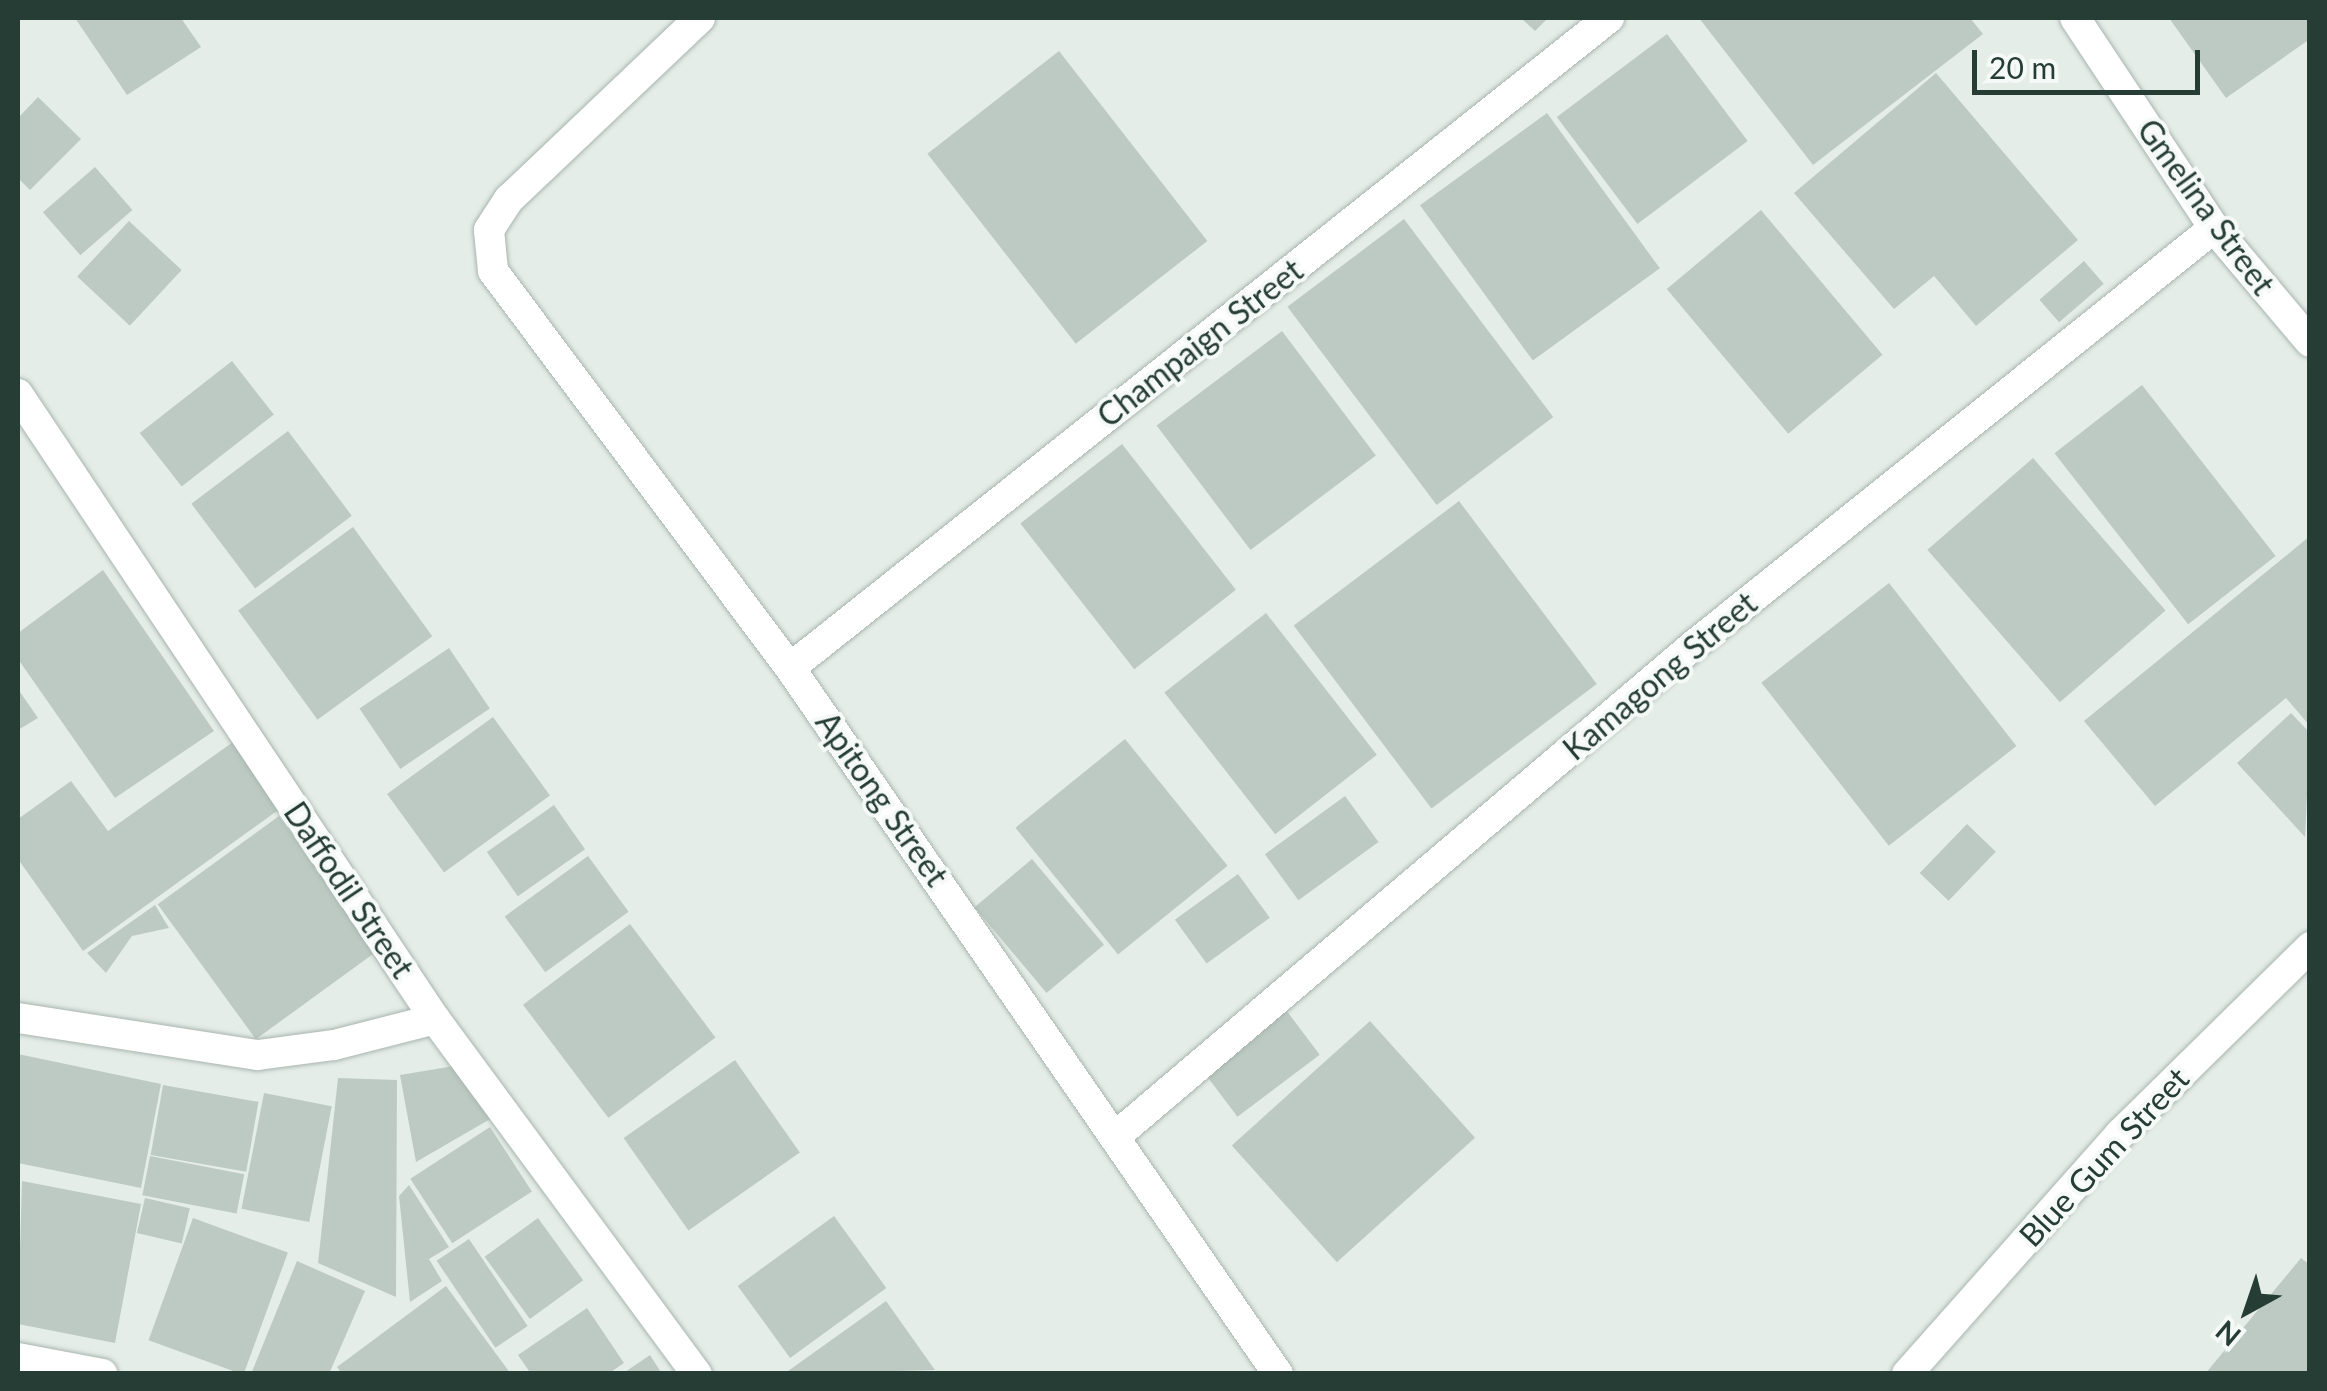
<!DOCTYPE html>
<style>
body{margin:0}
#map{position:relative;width:2327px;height:1391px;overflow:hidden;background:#e5ede9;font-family:Lato,sans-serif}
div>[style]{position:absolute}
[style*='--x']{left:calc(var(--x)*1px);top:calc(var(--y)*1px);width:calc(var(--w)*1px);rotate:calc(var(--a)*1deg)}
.building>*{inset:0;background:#bdcac4;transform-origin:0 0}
.roads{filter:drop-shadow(0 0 2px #a8b5af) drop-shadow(0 0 2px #a8b5af)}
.street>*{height:30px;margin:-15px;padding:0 15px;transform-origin:15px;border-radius:15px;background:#fff}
span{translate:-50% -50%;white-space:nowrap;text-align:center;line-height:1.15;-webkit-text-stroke:8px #f5f9f7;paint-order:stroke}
.street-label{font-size:32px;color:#263d35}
.frame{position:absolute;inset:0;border:20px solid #263d35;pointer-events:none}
.north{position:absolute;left:2197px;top:1261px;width:100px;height:100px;-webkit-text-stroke:8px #f5f9f7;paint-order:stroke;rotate:220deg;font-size:28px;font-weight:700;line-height:40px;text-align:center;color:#263d35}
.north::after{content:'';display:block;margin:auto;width:35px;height:45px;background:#263d35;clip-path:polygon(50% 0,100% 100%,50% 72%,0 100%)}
.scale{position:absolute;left:1972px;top:50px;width:228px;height:45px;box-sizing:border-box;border:5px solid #263d35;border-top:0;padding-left:12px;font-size:30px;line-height:35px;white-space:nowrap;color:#263d35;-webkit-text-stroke:8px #f5f9f7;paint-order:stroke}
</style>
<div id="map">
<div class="building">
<div style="clip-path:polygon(75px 18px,181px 18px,201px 47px,127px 95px)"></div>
<div style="clip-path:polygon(1521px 18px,1548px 18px,1535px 31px)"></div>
<div style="clip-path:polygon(1699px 18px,1970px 18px,1983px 34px,1813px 165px)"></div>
<div style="clip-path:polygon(2169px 18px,2310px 18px,2310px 39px,2226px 98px)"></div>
<div style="left:1667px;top:34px;width:134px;height:138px;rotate:53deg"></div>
<div style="left:1059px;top:51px;width:241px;height:167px;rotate:52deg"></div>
<div style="clip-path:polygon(1936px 73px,2078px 240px,1976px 326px,1934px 276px,1894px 309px,1794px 193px)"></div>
<div style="clip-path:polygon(38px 97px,81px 139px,30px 190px,18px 178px,18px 118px)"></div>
<div style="left:1547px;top:113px;width:192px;height:157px;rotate:54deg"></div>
<div style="left:95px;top:167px;width:57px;height:69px;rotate:49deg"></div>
<div style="left:1761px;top:210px;width:189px;height:123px;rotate:50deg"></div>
<div style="left:1404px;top:219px;width:248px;height:146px;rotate:53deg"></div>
<div style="left:129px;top:221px;width:72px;height:76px;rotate:43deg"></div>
<div style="left:2084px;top:261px;width:30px;height:59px;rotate:49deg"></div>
<div style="left:1282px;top:331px;width:156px;height:157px;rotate:53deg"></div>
<div style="left:232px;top:361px;width:68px;height:117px;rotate:52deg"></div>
<div style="left:2142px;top:385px;width:217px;height:111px;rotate:52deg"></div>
<div style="left:288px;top:431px;width:106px;height:121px;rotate:53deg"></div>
<div style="left:1122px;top:444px;width:185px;height:129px;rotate:52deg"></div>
<div style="left:2033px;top:458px;width:202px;height:140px;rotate:49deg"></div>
<div style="left:1459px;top:501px;width:229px;height:207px;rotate:53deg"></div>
<div style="left:353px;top:527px;width:135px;height:142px;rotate:54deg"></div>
<div style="clip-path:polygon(2310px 536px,2310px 726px,2286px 698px,2155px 806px,2084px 721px)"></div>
<div style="clip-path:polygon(103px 570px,214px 731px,115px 798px,18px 659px,18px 633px)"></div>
<div style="left:1889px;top:583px;width:207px;height:162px;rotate:52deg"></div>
<div style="left:1266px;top:613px;width:180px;height:129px;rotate:52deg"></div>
<div style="left:449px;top:648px;width:73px;height:108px;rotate:56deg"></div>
<div style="clip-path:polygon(18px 689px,38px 718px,18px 730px)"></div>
<div style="clip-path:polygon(2291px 713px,2310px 733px,2305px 837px,2237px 763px)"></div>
<div style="left:493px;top:717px;width:97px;height:131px;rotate:54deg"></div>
<div style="left:1125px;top:739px;width:163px;height:141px;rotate:51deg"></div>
<div style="clip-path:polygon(233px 742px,281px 808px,83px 951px,18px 859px,18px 819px,71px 781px,108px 831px)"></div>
<div style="left:1345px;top:796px;width:57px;height:99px;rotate:54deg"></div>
<div style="left:554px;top:805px;width:54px;height:82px;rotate:55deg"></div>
<div style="left:279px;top:816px;width:167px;height:150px;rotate:54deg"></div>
<div style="left:1967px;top:824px;width:40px;height:68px;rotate:44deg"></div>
<div style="left:588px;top:856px;width:69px;height:103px;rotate:54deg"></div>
<div style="left:1032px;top:859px;width:112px;height:75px;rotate:50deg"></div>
<div style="left:1238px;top:874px;width:54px;height:78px;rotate:54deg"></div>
<div style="clip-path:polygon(155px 905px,169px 928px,132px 936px,106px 973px,87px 953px)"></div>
<div style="left:630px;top:924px;width:142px;height:134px;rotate:53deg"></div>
<div style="left:1286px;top:1010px;width:56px;height:103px;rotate:53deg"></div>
<div style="left:1370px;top:1021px;width:157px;height:186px;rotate:48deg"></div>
<div style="clip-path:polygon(18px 1054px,161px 1084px,141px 1188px,18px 1163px)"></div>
<div style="left:735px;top:1060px;width:113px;height:136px;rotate:55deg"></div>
<div style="clip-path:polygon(460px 1065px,492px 1118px,416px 1162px,400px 1075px)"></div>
<div style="clip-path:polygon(338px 1078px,397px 1080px,396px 1297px,318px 1263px)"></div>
<div style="left:163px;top:1085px;width:97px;height:71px;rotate:10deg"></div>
<div style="left:264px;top:1093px;width:69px;height:118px;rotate:11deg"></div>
<div style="left:490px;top:1127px;width:77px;height:95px;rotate:57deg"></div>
<div style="left:150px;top:1156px;width:96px;height:40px;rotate:11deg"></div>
<div style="clip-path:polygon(22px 1181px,141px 1204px,115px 1343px,18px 1324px)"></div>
<div style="clip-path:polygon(409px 1185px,449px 1247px,429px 1259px,442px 1281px,410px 1302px,399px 1196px)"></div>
<div style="left:145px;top:1198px;width:46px;height:36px;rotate:13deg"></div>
<div style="left:834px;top:1216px;width:89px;height:119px;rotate:54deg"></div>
<div style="left:193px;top:1218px;width:101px;height:130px;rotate:20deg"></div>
<div style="left:538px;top:1218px;width:77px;height:66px;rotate:54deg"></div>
<div style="left:469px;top:1239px;width:105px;height:39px;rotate:56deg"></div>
<div style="clip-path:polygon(2301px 1258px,2310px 1265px,2310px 1374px,2205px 1374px)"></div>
<div style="clip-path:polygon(297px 1261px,365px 1291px,329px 1374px,251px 1374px)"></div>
<div style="clip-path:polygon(446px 1286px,511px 1374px,342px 1374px,337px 1367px)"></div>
<div style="clip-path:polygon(886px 1301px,935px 1370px,790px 1374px,788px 1371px)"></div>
<div style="clip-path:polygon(587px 1308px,624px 1363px,608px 1374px,531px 1374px,518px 1355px)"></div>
<div style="clip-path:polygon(650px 1355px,662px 1374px,622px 1374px)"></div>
</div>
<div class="roads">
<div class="street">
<div style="--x:700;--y:18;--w:263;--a:136.5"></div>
<div style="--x:509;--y:199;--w:37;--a:123"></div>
<div style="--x:489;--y:230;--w:41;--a:84.4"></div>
<div style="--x:493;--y:271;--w:496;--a:53.2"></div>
<div style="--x:790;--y:668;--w:858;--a:55.35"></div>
<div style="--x:2075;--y:18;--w:252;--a:56.5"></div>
<div style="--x:2214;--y:228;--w:149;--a:49.9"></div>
<div style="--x:18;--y:394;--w:751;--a:56.29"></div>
<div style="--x:435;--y:1019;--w:441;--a:53.6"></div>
<div style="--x:790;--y:668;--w:1046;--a:-38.44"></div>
<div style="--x:18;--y:1018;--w:243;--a:8.8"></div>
<div style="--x:258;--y:1055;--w:77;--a:-7.5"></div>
<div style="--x:334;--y:1045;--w:104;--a:-14.4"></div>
<div style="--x:1116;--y:1136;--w:758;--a:-40.35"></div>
<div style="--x:1694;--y:645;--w:667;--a:-38.73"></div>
<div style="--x:18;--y:1358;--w:86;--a:10.7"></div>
<div style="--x:1907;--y:1374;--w:321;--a:-48.4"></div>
<div style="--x:2120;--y:1134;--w:267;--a:-44.5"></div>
</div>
</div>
<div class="street-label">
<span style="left:2206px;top:207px;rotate:54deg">Gmelina Street</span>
<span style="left:1200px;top:343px;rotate:-38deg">Champaign Street</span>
<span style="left:1660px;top:676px;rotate:-40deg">Kamagong Street</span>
<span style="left:882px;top:799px;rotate:55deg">Apitong Street</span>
<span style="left:349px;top:890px;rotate:56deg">Daffodil Street</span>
<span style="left:2104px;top:1157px;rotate:-47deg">Blue Gum Street</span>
</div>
<div class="frame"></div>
<div class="north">N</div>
<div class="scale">20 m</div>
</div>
